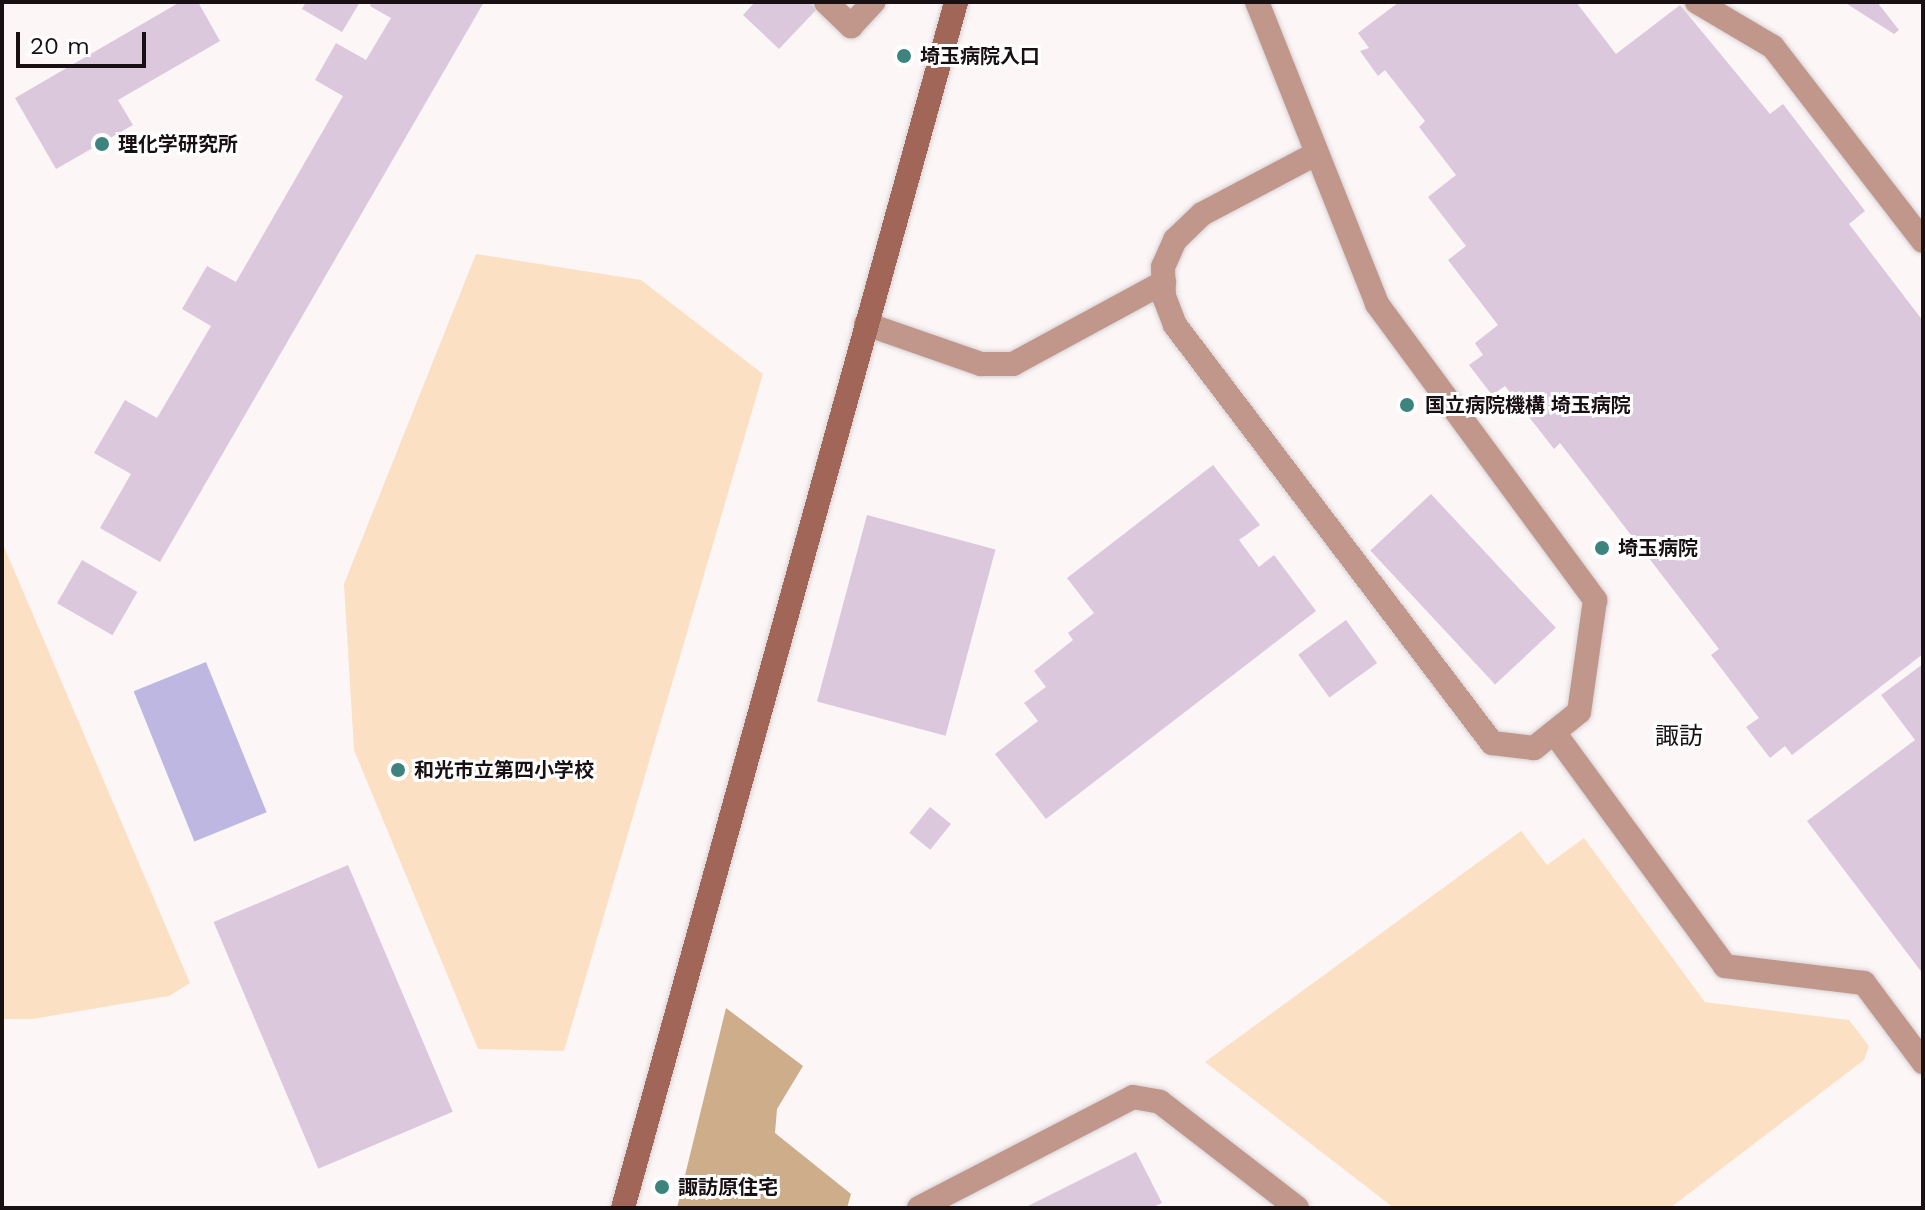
<!DOCTYPE html>
<meta charset="utf-8">
<style>
body{margin:0}
#map{position:relative;width:1925px;height:1210px;overflow:hidden;background:#fcf6f7;font-family:"Work Sans","Noto Sans JP",sans-serif}
div>[style]{position:absolute}
[style*='--x']{left:calc(var(--x)*1px);top:calc(var(--y)*1px);width:calc(var(--w)*1px);rotate:calc(var(--a)*1deg)}
.green>*{inset:0;background:#fce0c4}
.forest>*{inset:0;background:#cead8b}
.water>*{inset:0;background:#bdb7e2;transform-origin:0 0}
.building>*{inset:0;background:#dcc8dc;transform-origin:0 0}
.roads{filter:drop-shadow(0 0 2px #d8d1d3) drop-shadow(0 0 2px #d8d1d3)}
.lane>*{height:24px;margin:-12px;padding:0 12px;transform-origin:12px;border-radius:12px;background:#c1968b}
.secondary>*{height:24px;margin:-12px;padding:0 12px;transform-origin:12px;border-radius:12px;background:#a26658}
.dots>*{width:22px;height:22px;translate:-50% -50%;box-sizing:border-box;border:4px solid #fff;border-radius:50%}
span{translate:-50% -50%;white-space:nowrap;text-align:center;line-height:1.15;-webkit-text-stroke:6px #fff;paint-order:stroke}
.poi-label{font-size:20px;color:#191013;font-weight:700}
.left{translate:0 -50%;text-align:left}
.quarter-label{font-size:24px;color:#191013}
.frame{position:absolute;inset:0;border:4px solid #191013;pointer-events:none}
.scale{position:absolute;left:16px;top:32px;width:130px;height:36px;box-sizing:border-box;border:4px solid #191013;border-top:0;padding-left:10px;font-size:24px;line-height:28px;white-space:nowrap;color:#191013;-webkit-text-stroke:6px #fff;paint-order:stroke}
</style>
<div id="map">
<div class="green">
<div style="clip-path:polygon(476px 254px,641px 280px,763px 374px,564px 1051px,478px 1049px,354px 750px,344px 584px)"></div>
<div style="clip-path:polygon(2px 542px,190px 983px,169px 996px,32px 1019px,2px 1019px)"></div>
<div style="clip-path:polygon(1521px 831px,1547px 865px,1584px 838px,1705px 1002px,1849px 1020px,1869px 1046px,1864px 1060px,1670px 1208px,1394px 1208px,1205px 1062px)"></div>
</div>
<div class="forest">
<div style="clip-path:polygon(726px 1008px,803px 1066px,777px 1109px,775px 1133px,851px 1194px,847px 1208px,677px 1208px)"></div>
</div>
<div class="water">
<div style="left:206px;top:662px;width:162px;height:78px;rotate:68deg"></div>
</div>
<div class="building">
<div style="clip-path:polygon(180px 2px,198px 2px,220px 41px,118px 100px,133px 125px,56px 169px,15px 98px)"></div>
<div style="clip-path:polygon(306px 2px,360px 2px,342px 32px,302px 9px)"></div>
<div style="clip-path:polygon(372px 2px,484px 2px,160px 562px,100px 528px,131px 474px,94px 453px,125px 400px,157px 418px,211px 326px,182px 309px,207px 266px,236px 282px,343px 96px,315px 80px,336px 43px,366px 60px,391px 18px,370px 6px)"></div>
<div style="clip-path:polygon(755px 2px,809px 2px,817px 9px,779px 49px,743px 15px)"></div>
<div style="clip-path:polygon(1399px 2px,1576px 2px,1616px 54px,1680px 5px,1770px 114px,1783px 104px,1865px 211px,1849px 224px,1923px 321px,1923px 654px,1792px 755px,1785px 746px,1770px 758px,1746px 727px,1759px 718px,1711px 655px,1719px 649px,1560px 443px,1554px 449px,1505px 386px,1492px 395px,1469px 365px,1483px 355px,1475px 343px,1498px 325px,1448px 260px,1466px 246px,1428px 197px,1456px 175px,1419px 127px,1425px 121px,1385px 70px,1378px 76px,1360px 51px,1369px 48px,1358px 33px)"></div>
<div style="clip-path:polygon(1844px 2px,1877px 2px,1899px 30px,1894px 34px)"></div>
<div style="clip-path:polygon(1213px 465px,1260px 525px,1239px 540px,1259px 567px,1274px 555px,1316px 611px,1046px 819px,995px 754px,1038px 721px,1024px 703px,1046px 687px,1034px 671px,1073px 640px,1068px 633px,1094px 613px,1067px 578px)"></div>
<div style="left:1431px;top:494px;width:183px;height:83px;rotate:47deg"></div>
<div style="left:867px;top:515px;width:133px;height:193px;rotate:15deg"></div>
<div style="left:82px;top:560px;width:64px;height:50px;rotate:30deg"></div>
<div style="left:1346px;top:620px;width:53px;height:59px;rotate:54deg"></div>
<div style="clip-path:polygon(1923px 664px,1923px 974px,1807px 821px,1915px 740px,1881px 695px)"></div>
<div style="left:930px;top:807px;width:27px;height:33px;rotate:39deg"></div>
<div style="left:348px;top:865px;width:268px;height:146px;rotate:67deg"></div>
<div style="clip-path:polygon(1136px 1152px,1162px 1203px,1151px 1208px,1024px 1208px)"></div>
</div>
<div class="roads">
<div class="lane">
<div style="--x:826;--y:2;--w:35;--a:44"></div>
<div style="--x:851;--y:26;--w:33;--a:-47"></div>
<div style="--x:1257;--y:2;--w:325;--a:68.3"></div>
<div style="--x:1377;--y:304;--w:368;--a:53.6"></div>
<div style="--x:1595;--y:600;--w:113;--a:98.1"></div>
<div style="--x:1579;--y:712;--w:58;--a:141.3"></div>
<div style="--x:1534;--y:748;--w:42;--a:-173.2"></div>
<div style="--x:1492;--y:743;--w:525;--a:-127.18"></div>
<div style="--x:1175;--y:325;--w:30;--a:-111"></div>
<div style="--x:1164;--y:297;--w:30;--a:-92"></div>
<div style="--x:1163;--y:267;--w:30;--a:-66"></div>
<div style="--x:1175;--y:240;--w:37;--a:-44"></div>
<div style="--x:1202;--y:214;--w:129;--a:-27.8"></div>
<div style="--x:1697;--y:2;--w:88;--a:30.6"></div>
<div style="--x:1773;--y:47;--w:245;--a:52.3"></div>
<div style="--x:866;--y:324;--w:122;--a:19.2"></div>
<div style="--x:981;--y:364;--w:32;--a:0"></div>
<div style="--x:1013;--y:364;--w:172;--a:-28.5"></div>
<div style="--x:1556;--y:735;--w:286;--a:53.8"></div>
<div style="--x:1725;--y:966;--w:140;--a:7"></div>
<div style="--x:1864;--y:983;--w:99;--a:53.2"></div>
<div style="--x:919;--y:1208;--w:241;--a:-27.4"></div>
<div style="--x:1133;--y:1097;--w:27;--a:10"></div>
<div style="--x:1160;--y:1102;--w:173;--a:37.7"></div>
</div>
<div class="secondary">
<div style="--x:623;--y:1208;--w:1251;--a:-74.56"></div>
</div>
</div>
<div class="dots">
<div style="left:904px;top:56px;background:#3d847f"></div>
<div style="left:102px;top:144px;background:#3d847f"></div>
<div style="left:1407px;top:405px;background:#3d847f"></div>
<div style="left:1602px;top:548px;background:#3d847f"></div>
<div style="left:398px;top:770px;background:#3d847f"></div>
<div style="left:662px;top:1187px;background:#3d847f"></div>
</div>
<div class="poi-label">
<span class="left" style="left:920px;top:56px">埼玉病院入口</span>
<span class="left" style="left:118px;top:144px">理化学研究所</span>
<span class="left" style="left:1425px;top:405px">国立病院機構 埼玉病院</span>
<span class="left" style="left:1618px;top:548px">埼玉病院</span>
<span class="left" style="left:414px;top:770px">和光市立第四小学校</span>
<span class="left" style="left:678px;top:1187px">諏訪原住宅</span>
</div>
<div class="quarter-label">
<span style="left:1679px;top:737px">諏訪</span>
</div>
<div class="frame"></div>
<div class="scale">20 m</div>
</div>
